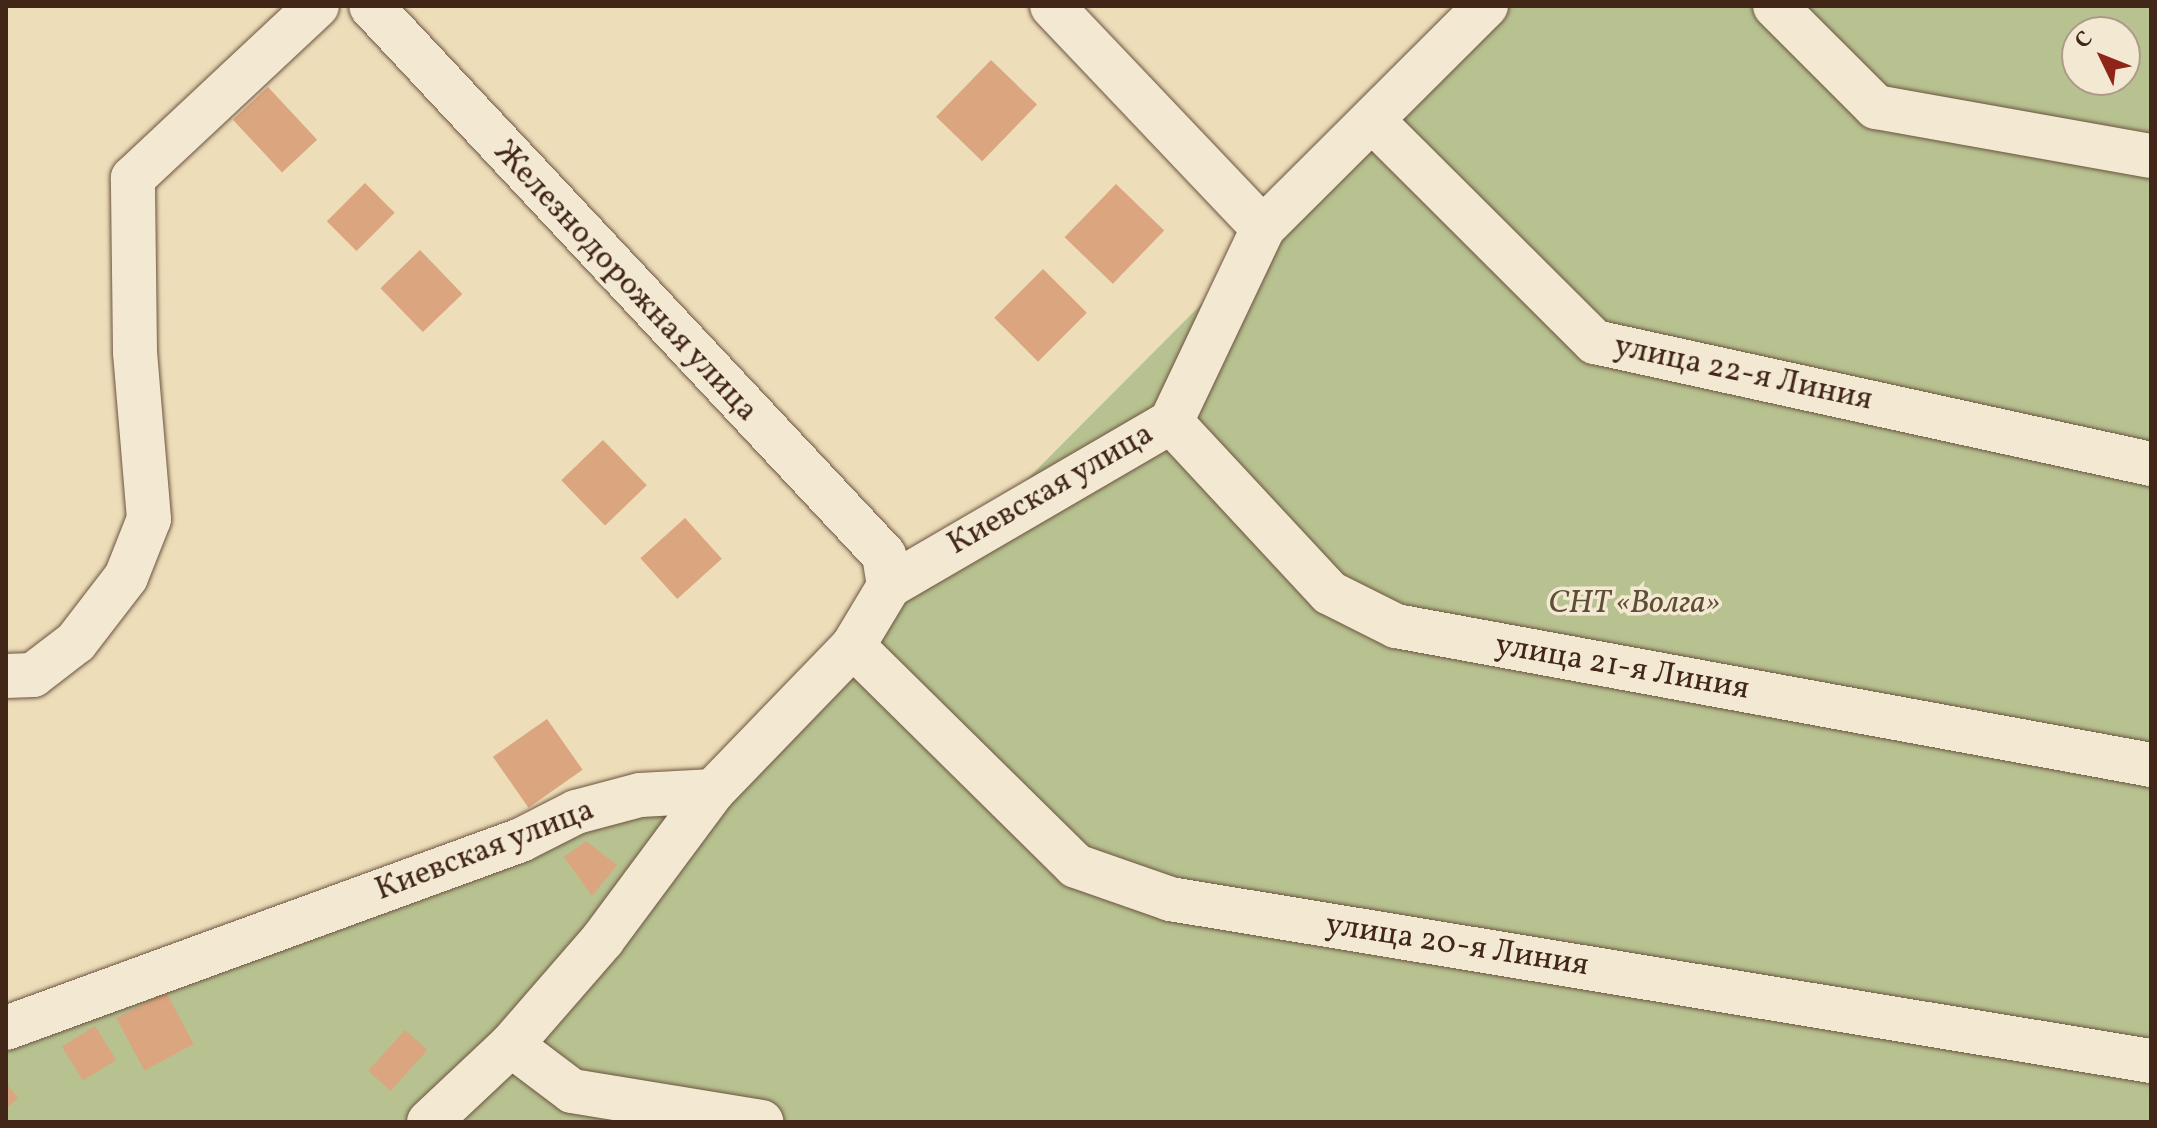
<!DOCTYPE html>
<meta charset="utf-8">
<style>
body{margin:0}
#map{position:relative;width:2157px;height:1128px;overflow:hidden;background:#edddb9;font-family:Vollkorn,serif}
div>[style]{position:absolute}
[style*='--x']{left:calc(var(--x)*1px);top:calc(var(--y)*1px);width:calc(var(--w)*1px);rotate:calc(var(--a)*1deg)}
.green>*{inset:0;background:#b7c290}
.building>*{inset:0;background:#dba57f;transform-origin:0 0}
.roads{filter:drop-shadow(0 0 2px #6d5440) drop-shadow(0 0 2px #6d5440)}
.minor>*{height:44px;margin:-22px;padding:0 22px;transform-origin:22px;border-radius:22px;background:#f3e9d2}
span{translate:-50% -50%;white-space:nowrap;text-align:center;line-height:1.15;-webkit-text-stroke:7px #f3e9d2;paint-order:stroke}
.street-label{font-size:32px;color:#422718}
.park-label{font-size:32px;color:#5f4e36;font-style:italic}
.frame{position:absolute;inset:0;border:8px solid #422718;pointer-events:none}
.north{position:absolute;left:2061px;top:16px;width:80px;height:80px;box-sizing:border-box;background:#f3e9d2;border:2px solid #ac9b88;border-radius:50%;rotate:313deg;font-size:22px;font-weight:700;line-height:32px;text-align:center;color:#422718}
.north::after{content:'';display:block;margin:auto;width:28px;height:36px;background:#8f2418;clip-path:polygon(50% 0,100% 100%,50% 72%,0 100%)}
</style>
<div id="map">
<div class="green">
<div style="clip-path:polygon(evenodd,1498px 6px,2151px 6px,2151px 1122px,6px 1122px,6px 1039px,738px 770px,1498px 6px,2077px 32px,2125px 32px,2125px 80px,2077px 80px,2077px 32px)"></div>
</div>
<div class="building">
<div style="left:991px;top:60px;width:64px;height:79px;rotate:44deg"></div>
<div style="left:268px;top:87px;width:72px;height:48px;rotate:47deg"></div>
<div style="left:365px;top:183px;width:42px;height:54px;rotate:45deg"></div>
<div style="left:1116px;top:184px;width:67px;height:74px;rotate:44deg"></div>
<div style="left:420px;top:250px;width:61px;height:55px;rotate:46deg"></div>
<div style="left:1043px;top:269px;width:62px;height:69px;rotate:45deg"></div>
<div style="left:603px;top:440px;width:63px;height:58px;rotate:46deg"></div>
<div style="left:685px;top:518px;width:55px;height:60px;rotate:48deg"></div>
<div style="left:547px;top:719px;width:62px;height:66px;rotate:55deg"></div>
<div style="clip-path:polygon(586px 841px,617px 865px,592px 896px,564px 857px)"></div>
<div style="left:166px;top:992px;width:59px;height:56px;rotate:62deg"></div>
<div style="left:95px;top:1026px;width:40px;height:39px;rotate:58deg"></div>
<div style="left:405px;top:1030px;width:30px;height:55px;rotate:42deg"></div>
<div style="clip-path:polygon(6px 1083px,18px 1098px,6px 1109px)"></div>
</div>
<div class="roads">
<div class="minor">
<div style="--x:1052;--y:6;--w:306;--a:46.5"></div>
<div style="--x:1775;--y:6;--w:143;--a:45"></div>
<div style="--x:1876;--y:107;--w:279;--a:10.1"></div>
<div style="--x:1372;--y:120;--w:315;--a:44.9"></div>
<div style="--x:1595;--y:342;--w:569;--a:12.38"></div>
<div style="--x:1171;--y:422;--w:233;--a:47.1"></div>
<div style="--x:1330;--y:593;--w:74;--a:26.6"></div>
<div style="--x:1396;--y:626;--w:768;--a:10.43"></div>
<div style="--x:889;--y:586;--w:326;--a:-30.2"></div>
<div style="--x:1171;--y:422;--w:215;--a:-64.6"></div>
<div style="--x:1263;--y:228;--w:315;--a:-44.9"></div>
<div style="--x:853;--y:646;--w:313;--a:44.6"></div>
<div style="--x:1076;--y:866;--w:100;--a:19.3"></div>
<div style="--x:1170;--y:899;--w:994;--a:9.38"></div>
<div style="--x:6;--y:676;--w:27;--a:-2"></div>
<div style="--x:33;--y:675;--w:54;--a:-37.5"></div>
<div style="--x:76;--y:642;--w:82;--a:-52.4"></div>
<div style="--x:126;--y:577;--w:62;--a:-68.4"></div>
<div style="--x:149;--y:519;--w:168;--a:-94.8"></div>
<div style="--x:135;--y:352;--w:174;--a:-90.7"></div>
<div style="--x:133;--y:178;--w:252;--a:-43.1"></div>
<div style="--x:6;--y:1028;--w:548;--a:-20.05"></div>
<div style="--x:521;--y:840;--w:62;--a:-27"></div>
<div style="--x:576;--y:812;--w:66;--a:-14.9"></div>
<div style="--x:640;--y:795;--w:73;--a:-3.1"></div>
<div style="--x:713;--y:791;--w:202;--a:-46"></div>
<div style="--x:853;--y:646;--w:70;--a:-59"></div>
<div style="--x:889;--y:586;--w:31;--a:-99"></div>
<div style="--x:884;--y:555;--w:751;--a:-133.06"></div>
<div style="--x:511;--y:1045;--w:76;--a:37"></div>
<div style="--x:572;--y:1091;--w:192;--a:9.3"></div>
<div style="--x:429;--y:1122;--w:112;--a:-43.2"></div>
<div style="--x:511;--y:1045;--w:140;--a:-49"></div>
<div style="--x:603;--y:939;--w:184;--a:-53.4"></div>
</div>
</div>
<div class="street-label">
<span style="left:625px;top:282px;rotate:47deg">Железнодорожная улица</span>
<span style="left:1743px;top:374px;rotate:12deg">улица 22-я Линия</span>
<span style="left:1051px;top:490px;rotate:-30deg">Киевская улица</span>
<span style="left:1622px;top:668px;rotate:10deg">улица 21-я Линия</span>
<span style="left:485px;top:851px;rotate:-21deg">Киевская улица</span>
<span style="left:1457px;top:946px;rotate:9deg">улица 20-я Линия</span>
</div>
<div class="park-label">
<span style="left:1634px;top:604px">СНТ «Волга»</span>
</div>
<div class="frame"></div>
<div class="north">С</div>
</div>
